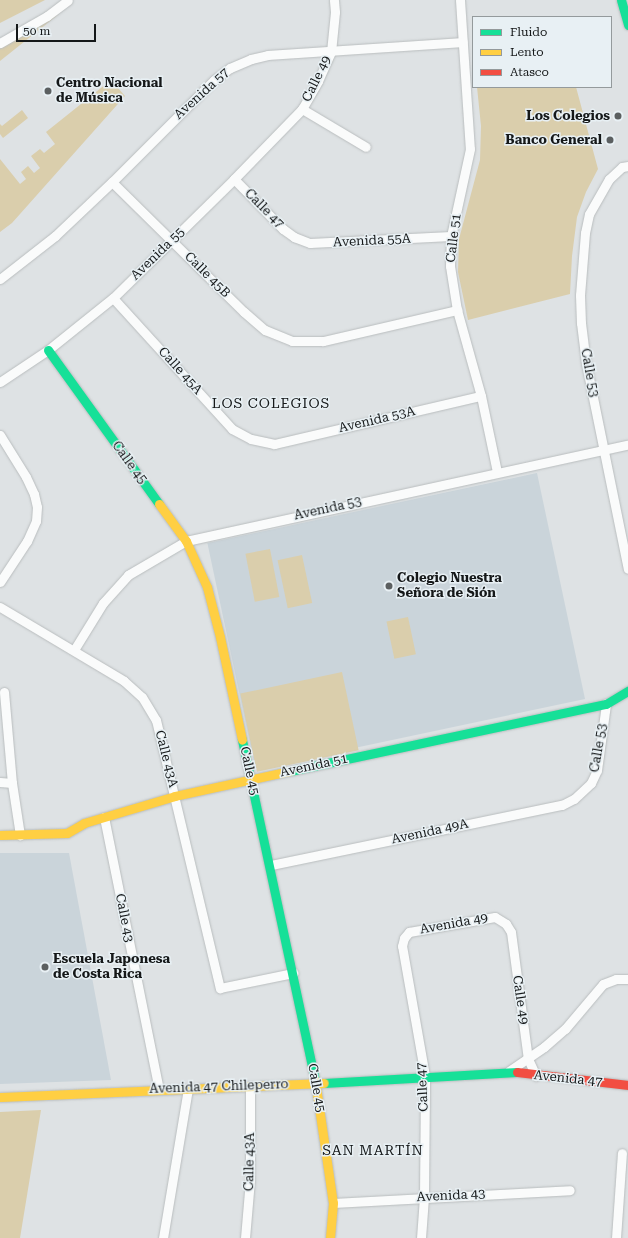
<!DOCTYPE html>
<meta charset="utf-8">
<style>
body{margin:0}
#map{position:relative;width:628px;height:1238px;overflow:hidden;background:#dee2e4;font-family:"Roboto Serif",serif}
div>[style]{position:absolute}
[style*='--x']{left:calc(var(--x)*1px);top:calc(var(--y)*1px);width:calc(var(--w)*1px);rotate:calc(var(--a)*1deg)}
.built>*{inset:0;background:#cad4da;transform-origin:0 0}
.green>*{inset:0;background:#daceac;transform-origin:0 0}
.roads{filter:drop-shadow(0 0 1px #b9bdbe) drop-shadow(0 0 1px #b9bdbe)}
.street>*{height:9px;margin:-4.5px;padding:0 4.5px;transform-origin:4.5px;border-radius:4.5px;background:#fafbfb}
.fast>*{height:9px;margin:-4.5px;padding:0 4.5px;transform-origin:4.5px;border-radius:4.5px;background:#16e098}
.slow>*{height:9px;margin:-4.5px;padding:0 4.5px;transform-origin:4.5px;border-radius:4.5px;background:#ffcf43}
.jam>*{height:9px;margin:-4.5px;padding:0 4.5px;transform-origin:4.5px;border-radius:4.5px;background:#f24e42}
.dots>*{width:11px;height:11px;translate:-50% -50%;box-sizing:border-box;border:2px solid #e8f0f4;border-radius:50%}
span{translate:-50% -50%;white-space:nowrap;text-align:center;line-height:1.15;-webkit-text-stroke:3px #e8f0f4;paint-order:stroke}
.street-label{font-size:13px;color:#151819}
.poi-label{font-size:13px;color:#151819;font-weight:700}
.left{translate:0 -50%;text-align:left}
.right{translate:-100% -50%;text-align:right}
.neighbourhood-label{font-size:14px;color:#151819;letter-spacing:1px}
.legend{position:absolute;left:472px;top:16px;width:140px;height:72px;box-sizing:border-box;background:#e8f0f4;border:1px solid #949a9c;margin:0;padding:5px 7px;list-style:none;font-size:12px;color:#151819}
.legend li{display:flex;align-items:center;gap:8px;height:20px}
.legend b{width:20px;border:1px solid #949a9c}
.scale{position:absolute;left:16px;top:24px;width:80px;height:18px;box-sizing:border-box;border:2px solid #151819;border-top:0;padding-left:5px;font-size:12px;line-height:14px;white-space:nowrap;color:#151819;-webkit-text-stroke:3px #e8f0f4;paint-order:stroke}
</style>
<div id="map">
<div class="built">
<div style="left:537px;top:473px;width:231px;height:337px;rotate:78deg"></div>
<div style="clip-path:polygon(0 853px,69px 853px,111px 1080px,0 1084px)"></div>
</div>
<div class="green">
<div style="clip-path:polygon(0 0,45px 0,0 23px)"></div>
<div style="clip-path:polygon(59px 14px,0 61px,0 49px)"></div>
<div style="clip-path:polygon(111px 80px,125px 96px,12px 223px,0 232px,0 159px,20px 184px,26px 179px,21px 172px,28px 166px,34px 173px,40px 168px,31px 156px,40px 149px,44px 153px,55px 144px,46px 132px)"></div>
<div style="clip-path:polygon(477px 87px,576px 87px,598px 169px,586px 192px,577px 217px,572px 256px,570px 294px,468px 320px,458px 272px,459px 239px,480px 160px,481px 126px)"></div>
<div style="clip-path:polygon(22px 110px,28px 118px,3px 138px,0 134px,0 124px,2px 126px)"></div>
<div style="left:270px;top:549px;width:49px;height:25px;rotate:79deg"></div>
<div style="left:302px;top:555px;width:49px;height:25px;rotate:78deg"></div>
<div style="left:408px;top:617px;width:38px;height:22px;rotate:78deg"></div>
<div style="left:342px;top:672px;width:80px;height:104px;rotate:78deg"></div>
<div style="clip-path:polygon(41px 1110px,20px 1238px,0 1238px,0 1112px)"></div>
</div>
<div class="roads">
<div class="street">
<div style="--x:460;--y:0;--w:149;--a:86.2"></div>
<div style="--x:470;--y:149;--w:89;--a:102.3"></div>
<div style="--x:451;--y:236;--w:30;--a:92"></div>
<div style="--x:450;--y:266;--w:45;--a:81"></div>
<div style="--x:457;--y:310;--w:89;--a:74.4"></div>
<div style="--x:481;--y:396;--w:78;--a:78.1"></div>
<div style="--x:0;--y:43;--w:54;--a:-29.9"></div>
<div style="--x:47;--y:16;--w:26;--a:-37"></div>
<div style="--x:302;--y:109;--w:74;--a:30.7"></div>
<div style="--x:628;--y:166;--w:6;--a:171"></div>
<div style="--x:622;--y:167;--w:18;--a:137"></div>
<div style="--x:609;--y:179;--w:40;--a:119.7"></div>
<div style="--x:589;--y:214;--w:19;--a:102"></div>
<div style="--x:585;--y:233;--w:62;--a:94.6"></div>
<div style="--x:580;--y:295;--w:28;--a:88"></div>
<div style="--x:581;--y:323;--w:40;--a:82.9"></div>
<div style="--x:586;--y:363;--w:210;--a:78.5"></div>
<div style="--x:234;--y:179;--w:70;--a:45.6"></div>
<div style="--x:283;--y:229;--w:14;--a:36"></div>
<div style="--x:294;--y:237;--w:17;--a:21"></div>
<div style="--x:310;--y:243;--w:141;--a:-2.8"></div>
<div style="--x:112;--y:182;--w:185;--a:44.6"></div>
<div style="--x:244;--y:312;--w:28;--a:41"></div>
<div style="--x:265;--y:330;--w:29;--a:22"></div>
<div style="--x:292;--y:341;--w:31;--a:0"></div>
<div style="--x:323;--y:341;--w:138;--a:-13"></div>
<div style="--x:0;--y:279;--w:70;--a:-38"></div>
<div style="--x:55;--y:236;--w:79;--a:-43.5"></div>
<div style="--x:112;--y:182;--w:144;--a:-45"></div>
<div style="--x:214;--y:80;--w:20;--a:-37"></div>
<div style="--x:230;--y:68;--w:23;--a:-23"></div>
<div style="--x:251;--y:59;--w:17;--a:-13"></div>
<div style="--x:268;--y:55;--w:195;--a:-3.8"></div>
<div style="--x:113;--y:298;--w:177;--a:47.7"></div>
<div style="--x:232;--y:429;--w:21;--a:28"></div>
<div style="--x:251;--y:439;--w:24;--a:12"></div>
<div style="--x:274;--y:444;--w:212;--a:-13.1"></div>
<div style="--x:0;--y:382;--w:58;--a:-33.7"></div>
<div style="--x:48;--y:350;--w:83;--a:-38.7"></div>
<div style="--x:113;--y:298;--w:170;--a:-44.5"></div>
<div style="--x:234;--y:179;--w:98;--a:-45.8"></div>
<div style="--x:302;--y:109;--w:32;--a:-60"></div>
<div style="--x:318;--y:81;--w:32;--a:-66"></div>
<div style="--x:331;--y:52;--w:40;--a:-84.3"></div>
<div style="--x:335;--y:12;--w:12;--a:-95"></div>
<div style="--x:0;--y:435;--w:49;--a:58.2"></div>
<div style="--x:26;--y:477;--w:19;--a:65"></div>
<div style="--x:34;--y:494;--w:13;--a:77"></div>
<div style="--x:37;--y:507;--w:14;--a:94"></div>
<div style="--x:36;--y:521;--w:22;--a:114"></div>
<div style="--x:27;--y:541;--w:49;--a:123.4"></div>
<div style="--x:0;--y:607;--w:144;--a:30.8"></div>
<div style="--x:124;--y:681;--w:24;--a:42"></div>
<div style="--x:142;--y:697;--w:27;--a:59"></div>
<div style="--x:156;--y:720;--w:276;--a:76.6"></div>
<div style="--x:220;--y:988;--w:75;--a:-11.6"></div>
<div style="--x:74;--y:650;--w:55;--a:-58.3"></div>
<div style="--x:103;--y:603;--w:38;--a:-48"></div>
<div style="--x:128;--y:575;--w:67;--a:-30.4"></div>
<div style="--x:186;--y:541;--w:452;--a:-12.3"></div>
<div style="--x:4;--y:692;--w:91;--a:85"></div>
<div style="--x:12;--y:783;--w:53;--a:81.3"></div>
<div style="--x:0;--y:782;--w:12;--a:5"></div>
<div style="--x:104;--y:817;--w:278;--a:78.6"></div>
<div style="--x:271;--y:865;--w:297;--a:-11.7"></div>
<div style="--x:562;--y:805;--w:13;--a:-27"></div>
<div style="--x:574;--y:799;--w:23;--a:-43"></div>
<div style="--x:591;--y:783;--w:14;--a:-65"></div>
<div style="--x:597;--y:770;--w:67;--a:-82.2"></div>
<div style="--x:509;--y:1071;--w:42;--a:-34.4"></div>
<div style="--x:544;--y:1047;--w:28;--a:-41"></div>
<div style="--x:565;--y:1029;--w:59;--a:-49.8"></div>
<div style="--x:603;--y:984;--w:14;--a:-21"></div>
<div style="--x:616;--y:979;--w:12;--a:0"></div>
<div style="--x:333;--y:1203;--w:237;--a:-3.1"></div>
<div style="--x:163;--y:1238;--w:152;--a:-80.5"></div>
<div style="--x:245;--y:1238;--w:58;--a:-85.1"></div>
<div style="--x:250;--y:1180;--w:94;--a:-90"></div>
<div style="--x:421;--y:1238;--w:41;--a:-85.8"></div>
<div style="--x:424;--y:1197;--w:121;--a:-89.5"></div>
<div style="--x:425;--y:1076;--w:132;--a:-100"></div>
<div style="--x:402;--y:946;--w:8;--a:-76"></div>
<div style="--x:404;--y:938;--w:8;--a:-50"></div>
<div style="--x:409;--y:932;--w:87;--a:-9.9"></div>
<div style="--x:495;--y:917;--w:13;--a:32"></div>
<div style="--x:506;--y:924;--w:9;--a:58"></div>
<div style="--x:511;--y:932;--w:128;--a:82.4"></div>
<div style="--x:528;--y:1059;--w:19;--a:65"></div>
<div style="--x:616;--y:1238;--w:85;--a:-86"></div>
</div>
<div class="fast">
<div style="--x:621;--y:0;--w:26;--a:74"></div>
<div style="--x:48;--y:350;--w:190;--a:54.2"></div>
<div style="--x:242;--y:740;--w:348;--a:77.9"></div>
<div style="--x:290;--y:771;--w:323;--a:-12"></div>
<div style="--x:606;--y:704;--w:26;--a:-31"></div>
<div style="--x:324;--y:1083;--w:193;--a:-3.3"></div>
</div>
<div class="slow">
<div style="--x:159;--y:504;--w:46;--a:53.9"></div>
<div style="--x:186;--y:541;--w:51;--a:65.5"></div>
<div style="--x:207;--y:587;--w:52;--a:75.4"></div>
<div style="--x:220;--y:637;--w:105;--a:77.9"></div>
<div style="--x:0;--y:835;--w:67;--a:-1.7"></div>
<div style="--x:67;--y:833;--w:20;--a:-30"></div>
<div style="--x:84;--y:823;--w:95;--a:-16.5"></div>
<div style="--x:175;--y:796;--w:118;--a:-12.3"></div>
<div style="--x:315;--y:1080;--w:124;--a:81.7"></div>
<div style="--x:333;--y:1203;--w:35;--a:95"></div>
<div style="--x:0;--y:1097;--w:324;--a:-2.5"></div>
</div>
<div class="jam">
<div style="--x:517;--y:1072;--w:112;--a:6.7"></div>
</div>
</div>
<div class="dots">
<div style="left:48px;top:91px;background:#5b5f60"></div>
<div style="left:618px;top:116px;background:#5b5f60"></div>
<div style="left:610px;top:140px;background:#5b5f60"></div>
<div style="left:389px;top:586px;background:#5b5f60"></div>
<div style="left:45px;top:967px;background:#5b5f60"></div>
</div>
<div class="street-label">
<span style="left:317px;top:79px;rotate:-64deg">Calle 49</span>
<span style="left:202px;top:94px;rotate:-42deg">Avenida 57</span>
<span style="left:264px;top:209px;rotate:45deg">Calle 47</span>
<span style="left:454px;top:238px;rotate:-83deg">Calle 51</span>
<span style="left:372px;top:241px;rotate:-3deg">Avenida 55A</span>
<span style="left:158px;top:254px;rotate:-44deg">Avenida 55</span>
<span style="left:207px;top:275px;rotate:45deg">Calle 45B</span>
<span style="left:180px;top:371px;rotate:48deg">Calle 45A</span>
<span style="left:589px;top:373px;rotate:80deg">Calle 53</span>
<span style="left:377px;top:420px;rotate:-13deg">Avenida 53A</span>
<span style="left:129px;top:463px;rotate:54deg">Calle 45</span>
<span style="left:328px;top:509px;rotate:-12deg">Avenida 53</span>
<span style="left:599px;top:748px;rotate:-80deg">Calle 53</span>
<span style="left:166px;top:759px;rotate:76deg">Calle 43A</span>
<span style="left:314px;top:766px;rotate:-12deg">Avenida 51</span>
<span style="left:249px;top:771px;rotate:78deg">Calle 45</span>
<span style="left:430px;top:832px;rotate:-12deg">Avenida 49A</span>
<span style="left:124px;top:918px;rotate:79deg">Calle 43</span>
<span style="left:454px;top:924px;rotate:-10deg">Avenida 49</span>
<span style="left:520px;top:1000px;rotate:82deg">Calle 49</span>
<span style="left:568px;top:1079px;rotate:6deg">Avenida 47</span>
<span style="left:219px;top:1087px;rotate:-2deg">Avenida 47 Chileperro</span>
<span style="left:423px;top:1087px;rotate:-93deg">Calle 47</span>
<span style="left:316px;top:1088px;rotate:80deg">Calle 45</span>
<span style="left:250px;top:1162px;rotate:-89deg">Calle 43A</span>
<span style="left:451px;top:1196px;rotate:-3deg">Avenida 43</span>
</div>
<div class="poi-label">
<span class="left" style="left:56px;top:91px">Centro Nacional<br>de Música</span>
<span class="right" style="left:610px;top:116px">Los Colegios</span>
<span class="right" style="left:602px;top:140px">Banco General</span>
<span class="left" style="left:397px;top:586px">Colegio Nuestra<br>Señora de Sión</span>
<span class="left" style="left:53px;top:967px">Escuela Japonesa<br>de Costa Rica</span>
</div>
<div class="neighbourhood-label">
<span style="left:271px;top:403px">LOS COLEGIOS</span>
<span style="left:373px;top:1150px">SAN MARTÍN</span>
</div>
<ul class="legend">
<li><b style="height:5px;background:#16e098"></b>Fluido</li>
<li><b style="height:5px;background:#ffcf43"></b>Lento</li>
<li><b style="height:5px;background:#f24e42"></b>Atasco</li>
</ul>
<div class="scale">50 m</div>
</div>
